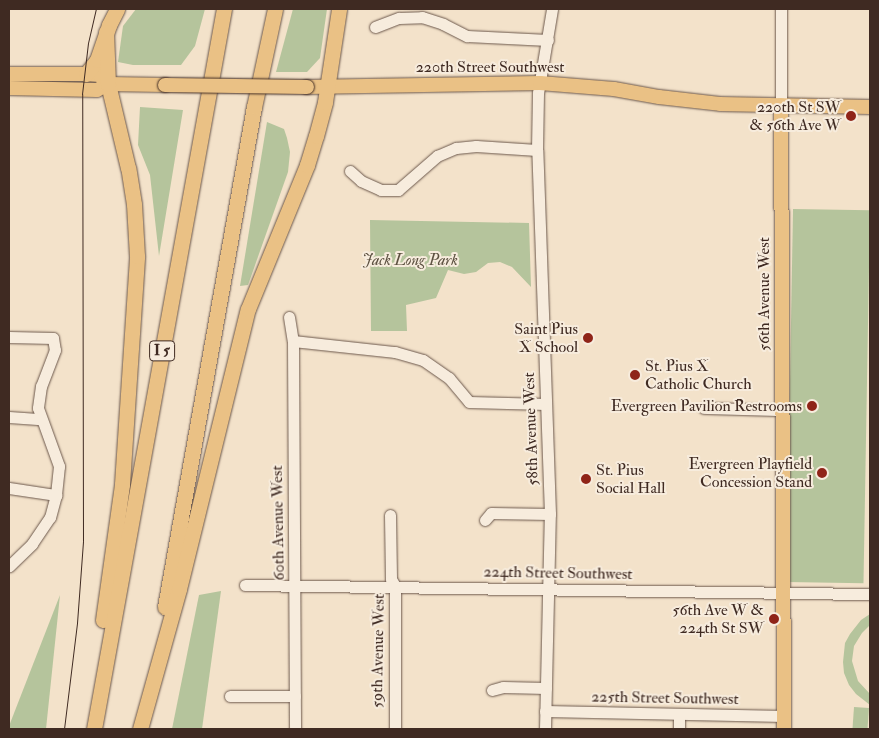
<!DOCTYPE html>
<style>
body{margin:0}
#map{position:relative;width:879px;height:738px;overflow:hidden;background:#f3e2ca;font-family:"IM FELL Double Pica",serif}
div>[style]{position:absolute}
[style*='--x']{left:calc(var(--x)*1px);top:calc(var(--y)*1px);width:calc(var(--w)*1px);rotate:calc(var(--a)*1deg)}
.green>*{inset:0;background:#b5c49c;transform-origin:0 0}
.roads{filter:drop-shadow(0 0 1px #6c584c) drop-shadow(0 0 1px #6c584c)}
.minor>*{height:11px;margin:-5.5px;padding:0 5.5px;transform-origin:5.5px;border-radius:5.5px;background:#f7ecdd}
.major>*{height:14px;margin:-7px;padding:0 7px;transform-origin:7px;border-radius:7px;background:#eac185}
.highway>*{height:15px;margin:-7.5px;padding:0 7.5px;transform-origin:7.5px;border-radius:7.5px;background:#eac185}
.tram>*{height:1px;margin:-0.5px;padding:0 0.5px;transform-origin:0.5px;border-radius:0.5px;background:#3f2a22}
.bridges{filter:drop-shadow(0 0 1px #3f2a22) drop-shadow(0 0 1px #3f2a22)}
.major-bridge>*{height:14px;margin:-7px;padding:0 7px;transform-origin:7px;border-radius:7px;background:#eac185}
.dots>*{width:14px;height:14px;translate:-50% -50%;box-sizing:border-box;border:2px solid #f7ecdd;border-radius:50%}
span{translate:-50% -50%;white-space:nowrap;text-align:center;line-height:1.15;-webkit-text-stroke:4px #f7ecdd;paint-order:stroke}
.shield-label span{padding:1px 4px;background:#f7ecdd;border:1px solid;border-radius:4px;-webkit-text-stroke-width:0}
.shield-label{font-size:15px;color:#3f2a22;font-weight:700}
.street-label{font-size:16px;color:#3f2a22}
.poi-label{font-size:16px;color:#3f2a22}
.right{translate:-100% -50%;text-align:right}
.left{translate:0 -50%;text-align:left}
.park-label{font-size:16px;color:#5c5040;font-style:italic}
.frame{position:absolute;inset:0;border:10px solid #3f2a22;pointer-events:none}
</style>
<div id="map">
<div class="green">
<div style="clip-path:polygon(136px 9px,205px 9px,195px 46px,181px 65px,133px 65px,118px 62px,123px 26px)"></div>
<div style="clip-path:polygon(293px 9px,327px 9px,320px 58px,307px 72px,276px 72px)"></div>
<div style="clip-path:polygon(140px 107px,183px 110px,159px 256px,150px 175px,138px 145px)"></div>
<div style="clip-path:polygon(267px 122px,284px 129px,287px 138px,290px 152px,288px 172px,248px 285px,240px 286px)"></div>
<div style="left:793px;top:209px;width:77px;height:373px;rotate:1deg"></div>
<div style="clip-path:polygon(370px 220px,529px 223px,531px 287px,512px 267px,500px 262px,488px 263px,476px 272px,464px 274px,448px 270px,436px 298px,406px 305px,407px 331px,371px 331px)"></div>
<div style="clip-path:polygon(221px 591px,202px 729px,172px 729px,199px 595px)"></div>
<div style="clip-path:polygon(60px 595px,46px 729px,9px 729px,9px 726px)"></div>
<div style="clip-path:polygon(870px 614px,870px 625px,862px 633px,854px 646px,852px 661px,858px 681px,870px 694px,870px 705px,856px 694px,849px 685px,844px 673px,843px 662px,845px 643px,850px 634px,861px 620px)"></div>
<div style="left:854px;top:707px;width:15px;height:22px;rotate:4deg"></div>
</div>
<div class="roads">
<div class="minor">
<div style="--x:781;--y:9;--w:96;--a:90"></div>
<div style="--x:375;--y:27;--w:26;--a:-21"></div>
<div style="--x:399;--y:18;--w:23;--a:-2"></div>
<div style="--x:422;--y:17;--w:22;--a:18"></div>
<div style="--x:443;--y:24;--w:27;--a:27"></div>
<div style="--x:467;--y:36;--w:81;--a:2.8"></div>
<div style="--x:350;--y:171;--w:15;--a:42"></div>
<div style="--x:361;--y:181;--w:22;--a:24"></div>
<div style="--x:381;--y:190;--w:17;--a:0"></div>
<div style="--x:398;--y:190;--w:52;--a:-41.1"></div>
<div style="--x:437;--y:156;--w:21;--a:-23"></div>
<div style="--x:456;--y:148;--w:20;--a:-6"></div>
<div style="--x:476;--y:146;--w:61;--a:3.8"></div>
<div style="--x:289;--y:317;--w:24;--a:81"></div>
<div style="--x:293;--y:341;--w:388;--a:89.7"></div>
<div style="--x:9;--y:337;--w:44;--a:1.3"></div>
<div style="--x:53;--y:338;--w:12;--a:81"></div>
<div style="--x:55;--y:350;--w:39;--a:111"></div>
<div style="--x:41;--y:386;--w:22;--a:98"></div>
<div style="--x:38;--y:408;--w:62;--a:70.1"></div>
<div style="--x:59;--y:466;--w:29;--a:96"></div>
<div style="--x:56;--y:495;--w:23;--a:105"></div>
<div style="--x:50;--y:517;--w:32;--a:124"></div>
<div style="--x:32;--y:544;--w:32;--a:136"></div>
<div style="--x:293;--y:341;--w:103;--a:6.2"></div>
<div style="--x:395;--y:352;--w:29;--a:16"></div>
<div style="--x:423;--y:360;--w:32;--a:35"></div>
<div style="--x:449;--y:378;--w:31;--a:50"></div>
<div style="--x:469;--y:402;--w:77;--a:1.5"></div>
<div style="--x:704;--y:408;--w:77;--a:1.5"></div>
<div style="--x:9;--y:417;--w:32;--a:4"></div>
<div style="--x:9;--y:488;--w:48;--a:8.5"></div>
<div style="--x:390;--y:515;--w:64;--a:89.1"></div>
<div style="--x:391;--y:579;--w:8;--a:60"></div>
<div style="--x:395;--y:586;--w:143;--a:90"></div>
<div style="--x:485;--y:520;--w:9;--a:-49"></div>
<div style="--x:491;--y:513;--w:59;--a:1"></div>
<div style="--x:245;--y:585;--w:625;--a:0.83"></div>
<div style="--x:492;--y:690;--w:11;--a:-15"></div>
<div style="--x:503;--y:687;--w:43;--a:1.3"></div>
<div style="--x:230;--y:696;--w:65;--a:0"></div>
<div style="--x:545;--y:711;--w:239;--a:1.2"></div>
<div style="--x:679;--y:715;--w:14;--a:90"></div>
<div style="--x:545;--y:729;--w:215;--a:-88.7"></div>
<div style="--x:550;--y:514;--w:364;--a:-92"></div>
<div style="--x:537;--y:150;--w:57;--a:-89"></div>
<div style="--x:538;--y:93;--w:85;--a:-80.5"></div>
</div>
<div class="major">
<div style="--x:9;--y:74;--w:77;--a:0"></div>
<div style="--x:86;--y:74;--w:14;--a:4"></div>
<div style="--x:100;--y:75;--w:12;--a:48"></div>
<div style="--x:307;--y:87;--w:233;--a:-1"></div>
<div style="--x:540;--y:83;--w:74;--a:4.6"></div>
<div style="--x:614;--y:89;--w:46;--a:10.1"></div>
<div style="--x:659;--y:97;--w:61;--a:6.5"></div>
<div style="--x:720;--y:104;--w:150;--a:1.1"></div>
<div style="--x:9;--y:88;--w:88;--a:1.3"></div>
<div style="--x:97;--y:90;--w:13;--a:-29"></div>
<div style="--x:108;--y:84;--w:57;--a:1"></div>
<div style="--x:781;--y:105;--w:624;--a:89.72"></div>
</div>
<div class="highway">
<div style="--x:86;--y:74;--w:18;--a:-52"></div>
<div style="--x:97;--y:60;--w:37;--a:-71"></div>
<div style="--x:109;--y:25;--w:18;--a:-63"></div>
<div style="--x:165;--y:607;--w:508;--a:-79.91"></div>
<div style="--x:254;--y:107;--w:100;--a:-77.9"></div>
<div style="--x:103;--y:620;--w:137;--a:-82"></div>
<div style="--x:122;--y:484;--w:228;--a:-86.2"></div>
<div style="--x:137;--y:256;--w:52;--a:-93.3"></div>
<div style="--x:134;--y:204;--w:36;--a:-99"></div>
<div style="--x:128;--y:168;--w:86;--a:-103.4"></div>
<div style="--x:108;--y:84;--w:52;--a:-92.2"></div>
<div style="--x:94;--y:729;--w:732;--a:-79.77"></div>
<div style="--x:140;--y:729;--w:145;--a:-74.4"></div>
<div style="--x:179;--y:589;--w:288;--a:-76.2"></div>
<div style="--x:248;--y:309;--w:156;--a:-67.7"></div>
<div style="--x:307;--y:165;--w:30;--a:-73"></div>
<div style="--x:316;--y:136;--w:35;--a:-75"></div>
<div style="--x:325;--y:102;--w:94;--a:-81.4"></div>
</div>
</div>
<div class="tram">
<div style="--x:64;--y:729;--w:107;--a:-83"></div>
<div style="--x:77;--y:623;--w:82;--a:-85.8"></div>
<div style="--x:83;--y:541;--w:447;--a:-90.1"></div>
<div style="--x:82;--y:94;--w:51;--a:-83.3"></div>
<div style="--x:88;--y:43;--w:35;--a:-77"></div>
</div>
<div class="bridges">
<div class="major-bridge">
<div style="--x:165;--y:85;--w:142;--a:0.8"></div>
</div>
</div>
<div class="dots">
<div style="left:851px;top:116px;background:#8f2418"></div>
<div style="left:588px;top:338px;background:#8f2418"></div>
<div style="left:635px;top:375px;background:#8f2418"></div>
<div style="left:812px;top:406px;background:#8f2418"></div>
<div style="left:822px;top:473px;background:#8f2418"></div>
<div style="left:586px;top:479px;background:#8f2418"></div>
<div style="left:774px;top:619px;background:#8f2418"></div>
</div>
<div class="shield-label">
<span style="left:162px;top:351px">I 5</span>
</div>
<div class="street-label">
<span style="left:490px;top:67px">220th Street Southwest</span>
<span style="left:764px;top:294px;rotate:-90deg">56th Avenue West</span>
<span style="left:531px;top:429px;rotate:-92deg">58th Avenue West</span>
<span style="left:278px;top:523px;rotate:-91deg">60th Avenue West</span>
<span style="left:558px;top:573px;rotate:1deg">224th Street Southwest</span>
<span style="left:378px;top:651px;rotate:-89deg">59th Avenue West</span>
<span style="left:665px;top:698px;rotate:1deg">225th Street Southwest</span>
</div>
<div class="poi-label">
<span class="right" style="left:841px;top:116px">220th St SW<br>&amp; 56th Ave W</span>
<span class="right" style="left:578px;top:338px">Saint Pius<br>X School</span>
<span class="left" style="left:645px;top:375px">St. Pius X<br>Catholic Church</span>
<span class="right" style="left:802px;top:406px">Evergreen Pavilion Restrooms</span>
<span class="right" style="left:812px;top:473px">Evergreen Playfield<br>Concession Stand</span>
<span class="left" style="left:596px;top:479px">St. Pius<br>Social Hall</span>
<span class="right" style="left:764px;top:619px">56th Ave W &amp;<br>224th St SW</span>
</div>
<div class="park-label">
<span style="left:410px;top:260px">Jack Long Park</span>
</div>
<div class="frame"></div>
</div>
